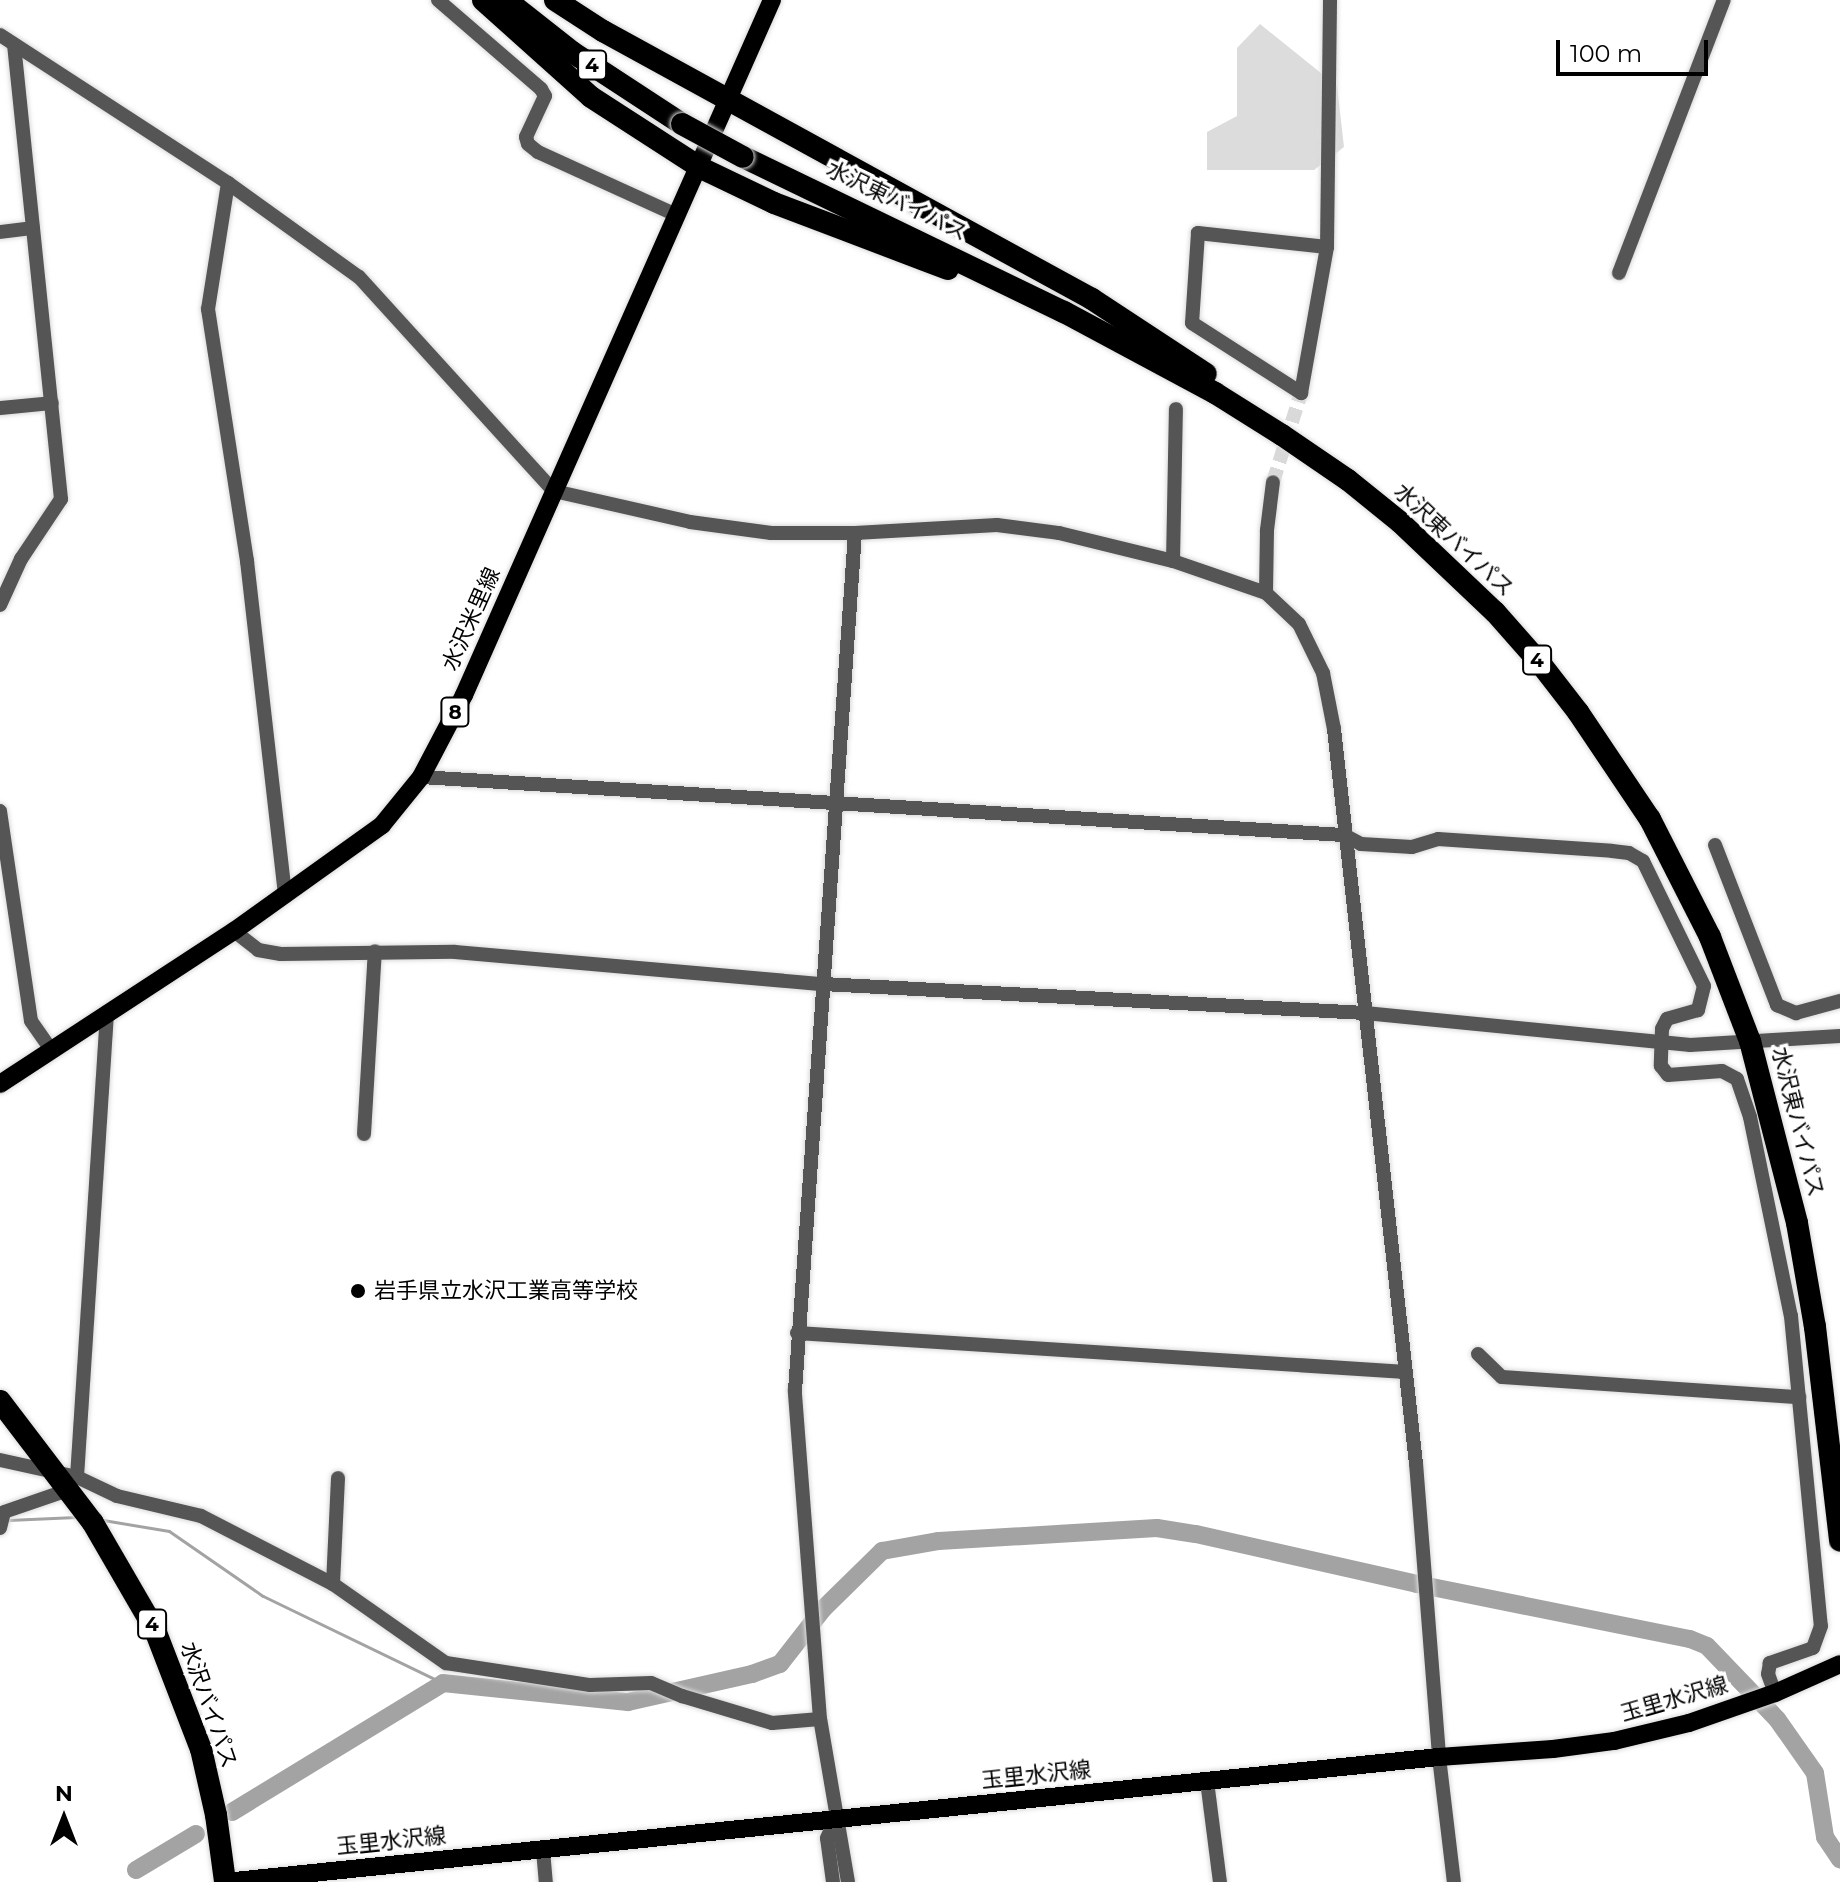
<!DOCTYPE html>
<meta charset="utf-8">
<style>
body{margin:0}
#map{position:relative;width:1840px;height:1882px;overflow:hidden;background:#fff;font-family:Montserrat,"Noto Sans JP",sans-serif}
div>[style]{position:absolute}
[style*='--x']{left:calc(var(--x)*1px);top:calc(var(--y)*1px);width:calc(var(--w)*1px);rotate:calc(var(--a)*1deg)}
.green>*{inset:0;background:#dcdcdc}
.stream>*{height:3px;margin:-1.5px;padding:0 1.5px;transform-origin:1.5px;border-radius:1.5px;background:#a3a3a3}
.river>*{height:18px;margin:-9px;padding:0 9px;transform-origin:9px;border-radius:9px;background:#a3a3a3}
.minor-tunnel>*{height:14px;margin-top:-7px;transform-origin:0;background:repeating-linear-gradient(90deg,#d9d9d9 0 14px,transparent 0 21px)}
.roads{filter:drop-shadow(0 0 2px #dbdbdb) drop-shadow(0 0 2px #dbdbdb)}
.minor>*{height:14px;margin:-7px;padding:0 7px;transform-origin:7px;border-radius:7px;background:#555}
.major>*{height:18px;margin:-9px;padding:0 9px;transform-origin:9px;border-radius:9px;background:#000}
.highway>*{height:22px;margin:-11px;padding:0 11px;transform-origin:11px;border-radius:11px;background:#000}
.bridges{filter:drop-shadow(0 0 2px #dbdbdb) drop-shadow(0 0 2px #dbdbdb)}
.highway-bridge>*{height:22px;margin:-11px;padding:0 11px;transform-origin:11px;border-radius:11px;background:#000}
.dots>*{width:22px;height:22px;translate:-50% -50%;box-sizing:border-box;border:4px solid #fff;border-radius:50%}
span{translate:-50% -50%;white-space:nowrap;text-align:center;line-height:1.15;-webkit-text-stroke:7px #fff;paint-order:stroke}
.shield-label span{padding:2px 6px;background:#fff;border:2px solid;border-radius:6px;-webkit-text-stroke-width:0}
.shield-label{font-size:20px;color:#000;font-weight:700}
.street-label{font-size:22px;color:#000}
.poi-label{font-size:22px;color:#000}
.left{translate:0 -50%;text-align:left}
.north{position:absolute;left:24px;top:1778px;width:80px;height:80px;-webkit-text-stroke:6px #fff;paint-order:stroke;rotate:0deg;font-size:22px;font-weight:700;line-height:32px;text-align:center;color:#000}
.north::after{content:'';display:block;margin:auto;width:28px;height:36px;background:#000;clip-path:polygon(50% 0,100% 100%,50% 72%,0 100%)}
.scale{position:absolute;left:1556px;top:40px;width:152px;height:36px;box-sizing:border-box;border:4px solid #000;border-top:0;padding-left:10px;font-size:24px;line-height:28px;white-space:nowrap;color:#000;-webkit-text-stroke:6px #fff;paint-order:stroke}
</style>
<div id="map">
<div class="green">
<div style="clip-path:polygon(1260px 24px,1337px 86px,1344px 147px,1314px 170px,1207px 170px,1207px 132px,1237px 116px,1237px 48px)"></div>
</div>
<div class="stream">
<div style="--x:8;--y:1520;--w:68;--a:-2.5"></div>
<div style="--x:103;--y:1520;--w:67;--a:9.5"></div>
<div style="--x:169;--y:1531;--w:114;--a:34.7"></div>
<div style="--x:263;--y:1596;--w:200;--a:25.8"></div>
</div>
<div class="river">
<div style="--x:232;--y:1812;--w:247;--a:-31.4"></div>
<div style="--x:443;--y:1683;--w:186;--a:5.9"></div>
<div style="--x:628;--y:1702;--w:127;--a:-12.7"></div>
<div style="--x:752;--y:1674;--w:30;--a:-20"></div>
<div style="--x:780;--y:1664;--w:70;--a:-52"></div>
<div style="--x:823;--y:1609;--w:83;--a:-44.5"></div>
<div style="--x:882;--y:1551;--w:58;--a:-10"></div>
<div style="--x:939;--y:1541;--w:218;--a:-3.4"></div>
<div style="--x:1157;--y:1528;--w:39;--a:9"></div>
<div style="--x:1196;--y:1534;--w:227;--a:12.7"></div>
<div style="--x:1417;--y:1584;--w:278;--a:11.4"></div>
<div style="--x:1690;--y:1639;--w:18;--a:22"></div>
<div style="--x:1707;--y:1646;--w:101;--a:46.2"></div>
<div style="--x:1777;--y:1719;--w:66;--a:54.9"></div>
<div style="--x:1815;--y:1773;--w:65;--a:81.1"></div>
<div style="--x:1825;--y:1837;--w:27;--a:56"></div>
<div style="--x:136;--y:1870;--w:70;--a:-31"></div>
</div>
<div class="minor-tunnel">
<div style="--x:1273;--y:482;--w:93;--a:-72.5"></div>
</div>
<div class="roads">
<div class="minor">
<div style="--x:438;--y:0;--w:136;--a:40.8"></div>
<div style="--x:541;--y:89;--w:8;--a:60"></div>
<div style="--x:545;--y:96;--w:45;--a:114.9"></div>
<div style="--x:526;--y:137;--w:7;--a:74"></div>
<div style="--x:528;--y:144;--w:13;--a:39"></div>
<div style="--x:538;--y:152;--w:152;--a:24.5"></div>
<div style="--x:0;--y:35;--w:272;--a:33"></div>
<div style="--x:228;--y:183;--w:161;--a:35.7"></div>
<div style="--x:359;--y:277;--w:290;--a:47.7"></div>
<div style="--x:554;--y:491;--w:139;--a:12.8"></div>
<div style="--x:690;--y:522;--w:82;--a:7.7"></div>
<div style="--x:771;--y:533;--w:84;--a:0"></div>
<div style="--x:855;--y:533;--w:142;--a:-3.2"></div>
<div style="--x:997;--y:525;--w:63;--a:7.4"></div>
<div style="--x:1059;--y:533;--w:117;--a:13.8"></div>
<div style="--x:1173;--y:561;--w:98;--a:19"></div>
<div style="--x:1266;--y:593;--w:45;--a:43.2"></div>
<div style="--x:1299;--y:624;--w:55;--a:63.9"></div>
<div style="--x:1323;--y:673;--w:57;--a:78.9"></div>
<div style="--x:1334;--y:729;--w:739;--a:83.63"></div>
<div style="--x:1416;--y:1463;--w:295;--a:85.5"></div>
<div style="--x:1439;--y:1757;--w:126;--a:83.2"></div>
<div style="--x:228;--y:183;--w:128;--a:99"></div>
<div style="--x:208;--y:309;--w:255;--a:81.2"></div>
<div style="--x:247;--y:561;--w:335;--a:83.5"></div>
<div style="--x:0;--y:232;--w:33;--a:-7"></div>
<div style="--x:1327;--y:247;--w:130;--a:-173.8"></div>
<div style="--x:1198;--y:233;--w:90;--a:93.8"></div>
<div style="--x:1192;--y:323;--w:130;--a:32.7"></div>
<div style="--x:1301;--y:393;--w:148;--a:-79.9"></div>
<div style="--x:1327;--y:247;--w:247;--a:-89.3"></div>
<div style="--x:1619;--y:273;--w:292;--a:-69"></div>
<div style="--x:0;--y:408;--w:52;--a:-5.5"></div>
<div style="--x:1173;--y:561;--w:152;--a:-88.9"></div>
<div style="--x:1266;--y:593;--w:63;--a:-89.1"></div>
<div style="--x:1267;--y:530;--w:48;--a:-82.9"></div>
<div style="--x:0;--y:605;--w:51;--a:-65.5"></div>
<div style="--x:21;--y:559;--w:72;--a:-56.3"></div>
<div style="--x:61;--y:499;--w:457;--a:-95.9"></div>
<div style="--x:421;--y:777;--w:925;--a:3.6"></div>
<div style="--x:1344;--y:835;--w:19;--a:28"></div>
<div style="--x:1361;--y:844;--w:51;--a:3.4"></div>
<div style="--x:1412;--y:847;--w:27;--a:-17"></div>
<div style="--x:1438;--y:839;--w:174;--a:3.9"></div>
<div style="--x:1612;--y:851;--w:17;--a:7"></div>
<div style="--x:1629;--y:853;--w:16;--a:30"></div>
<div style="--x:1643;--y:861;--w:139;--a:64"></div>
<div style="--x:1704;--y:986;--w:25;--a:104"></div>
<div style="--x:1698;--y:1010;--w:32;--a:164"></div>
<div style="--x:1667;--y:1019;--w:11;--a:117"></div>
<div style="--x:1662;--y:1029;--w:37;--a:92"></div>
<div style="--x:1661;--y:1066;--w:11;--a:52"></div>
<div style="--x:1668;--y:1075;--w:54;--a:-4.2"></div>
<div style="--x:1722;--y:1071;--w:17;--a:28"></div>
<div style="--x:1737;--y:1079;--w:40;--a:71.1"></div>
<div style="--x:1750;--y:1117;--w:203;--a:78.4"></div>
<div style="--x:1791;--y:1316;--w:311;--a:84.5"></div>
<div style="--x:1821;--y:1626;--w:23;--a:110"></div>
<div style="--x:1813;--y:1648;--w:46;--a:160.8"></div>
<div style="--x:1770;--y:1663;--w:11;--a:100"></div>
<div style="--x:1768;--y:1674;--w:20;--a:70"></div>
<div style="--x:0;--y:811;--w:212;--a:81.6"></div>
<div style="--x:31;--y:1021;--w:35;--a:55"></div>
<div style="--x:1715;--y:845;--w:172;--a:68.8"></div>
<div style="--x:1777;--y:1005;--w:21;--a:23"></div>
<div style="--x:1796;--y:1013;--w:46;--a:-15.3"></div>
<div style="--x:234;--y:931;--w:31;--a:38"></div>
<div style="--x:258;--y:950;--w:23;--a:10"></div>
<div style="--x:281;--y:954;--w:174;--a:-0.7"></div>
<div style="--x:455;--y:952;--w:369;--a:5"></div>
<div style="--x:823;--y:984;--w:543;--a:3.06"></div>
<div style="--x:1365;--y:1013;--w:327;--a:5.6"></div>
<div style="--x:1690;--y:1045;--w:150;--a:-3.4"></div>
<div style="--x:364;--y:1134;--w:183;--a:-86.6"></div>
<div style="--x:797;--y:1333;--w:610;--a:3.66"></div>
<div style="--x:1478;--y:1354;--w:33;--a:44"></div>
<div style="--x:1502;--y:1377;--w:298;--a:3.9"></div>
<div style="--x:0;--y:1460;--w:79;--a:12.4"></div>
<div style="--x:77;--y:1477;--w:44;--a:25.4"></div>
<div style="--x:117;--y:1496;--w:86;--a:13.4"></div>
<div style="--x:201;--y:1516;--w:148;--a:27.3"></div>
<div style="--x:333;--y:1584;--w:138;--a:35"></div>
<div style="--x:446;--y:1663;--w:146;--a:8.7"></div>
<div style="--x:590;--y:1685;--w:61;--a:-1.9"></div>
<div style="--x:651;--y:1683;--w:34;--a:23"></div>
<div style="--x:682;--y:1696;--w:94;--a:16.7"></div>
<div style="--x:772;--y:1723;--w:48;--a:-4.8"></div>
<div style="--x:77;--y:1477;--w:466;--a:-86.3"></div>
<div style="--x:0;--y:1528;--w:16;--a:-76"></div>
<div style="--x:4;--y:1512;--w:68;--a:-19"></div>
<div style="--x:333;--y:1584;--w:106;--a:-87.3"></div>
<div style="--x:1207;--y:1781;--w:102;--a:82.7"></div>
<div style="--x:543;--y:1850;--w:32;--a:85"></div>
<div style="--x:833;--y:1882;--w:44;--a:-97.8"></div>
<div style="--x:827;--y:1838;--w:19;--a:-65"></div>
<div style="--x:848;--y:1882;--w:165;--a:-99.7"></div>
<div style="--x:820;--y:1719;--w:329;--a:-94.4"></div>
<div style="--x:795;--y:1391;--w:860;--a:-86"></div>
</div>
<div class="major">
<div style="--x:0;--y:1084;--w:280;--a:-33.2"></div>
<div style="--x:234;--y:931;--w:182;--a:-35.6"></div>
<div style="--x:382;--y:825;--w:62;--a:-50.9"></div>
<div style="--x:421;--y:777;--w:93;--a:-62.3"></div>
<div style="--x:464;--y:695;--w:760;--a:-66.1"></div>
<div style="--x:225;--y:1882;--w:1220;--a:-5.88"></div>
<div style="--x:1439;--y:1757;--w:114;--a:-4"></div>
<div style="--x:1553;--y:1749;--w:62;--a:-7.5"></div>
<div style="--x:1614;--y:1741;--w:77;--a:-13.5"></div>
<div style="--x:1689;--y:1723;--w:91;--a:-19.2"></div>
<div style="--x:1775;--y:1693;--w:71;--a:-24"></div>
</div>
<div class="highway">
<div style="--x:483;--y:0;--w:145;--a:41.9"></div>
<div style="--x:591;--y:97;--w:129;--a:32.9"></div>
<div style="--x:699;--y:167;--w:83;--a:25.6"></div>
<div style="--x:774;--y:203;--w:186;--a:20.8"></div>
<div style="--x:506;--y:0;--w:84;--a:38.2"></div>
<div style="--x:572;--y:52;--w:131;--a:33.2"></div>
<div style="--x:555;--y:0;--w:57;--a:32.9"></div>
<div style="--x:603;--y:31;--w:558;--a:28.73"></div>
<div style="--x:1092;--y:299;--w:136;--a:33.3"></div>
<div style="--x:743;--y:157;--w:356;--a:25.8"></div>
<div style="--x:1064;--y:312;--w:171;--a:28.2"></div>
<div style="--x:1215;--y:393;--w:79;--a:32.1"></div>
<div style="--x:1282;--y:435;--w:80;--a:34.3"></div>
<div style="--x:1348;--y:480;--w:67;--a:38.9"></div>
<div style="--x:1400;--y:522;--w:131;--a:43.5"></div>
<div style="--x:1495;--y:612;--w:68;--a:48.6"></div>
<div style="--x:1540;--y:663;--w:62;--a:52.2"></div>
<div style="--x:1578;--y:712;--w:129;--a:56.1"></div>
<div style="--x:1650;--y:819;--w:132;--a:63"></div>
<div style="--x:1710;--y:937;--w:111;--a:69"></div>
<div style="--x:1750;--y:1041;--w:188;--a:75.5"></div>
<div style="--x:1797;--y:1223;--w:106;--a:80.2"></div>
<div style="--x:1815;--y:1327;--w:215;--a:83.3"></div>
<div style="--x:0;--y:1401;--w:153;--a:52.7"></div>
<div style="--x:93;--y:1523;--w:124;--a:59.9"></div>
<div style="--x:155;--y:1630;--w:128;--a:68.9"></div>
<div style="--x:201;--y:1749;--w:68;--a:77.2"></div>
<div style="--x:216;--y:1815;--w:68;--a:82.3"></div>
</div>
</div>
<div class="bridges">
<div class="highway-bridge">
<div style="--x:682;--y:124;--w:69;--a:28.4"></div>
</div>
</div>
<div class="dots">
<div style="left:358px;top:1291px;background:#000"></div>
</div>
<div class="shield-label">
<span style="left:592px;top:65px">4</span>
<span style="left:1537px;top:660px">4</span>
<span style="left:455px;top:712px">8</span>
<span style="left:152px;top:1624px">4</span>
</div>
<div class="street-label">
<span style="left:897px;top:201px;rotate:26deg">水沢東バイパス</span>
<span style="left:1454px;top:540px;rotate:43deg">水沢東バイパス</span>
<span style="left:471px;top:619px;rotate:-66deg">水沢米里線</span>
<span style="left:1798px;top:1122px;rotate:76deg">水沢東バイパス</span>
<span style="left:1674px;top:1699px;rotate:-16deg">玉里水沢線</span>
<span style="left:209px;top:1705px;rotate:71deg">水沢バイパス</span>
<span style="left:1036px;top:1775px;rotate:-6deg">玉里水沢線</span>
<span style="left:391px;top:1841px;rotate:-6deg">玉里水沢線</span>
</div>
<div class="poi-label">
<span class="left" style="left:374px;top:1291px">岩手県立水沢工業高等学校</span>
</div>
<div class="north">N</div>
<div class="scale">100 m</div>
</div>
